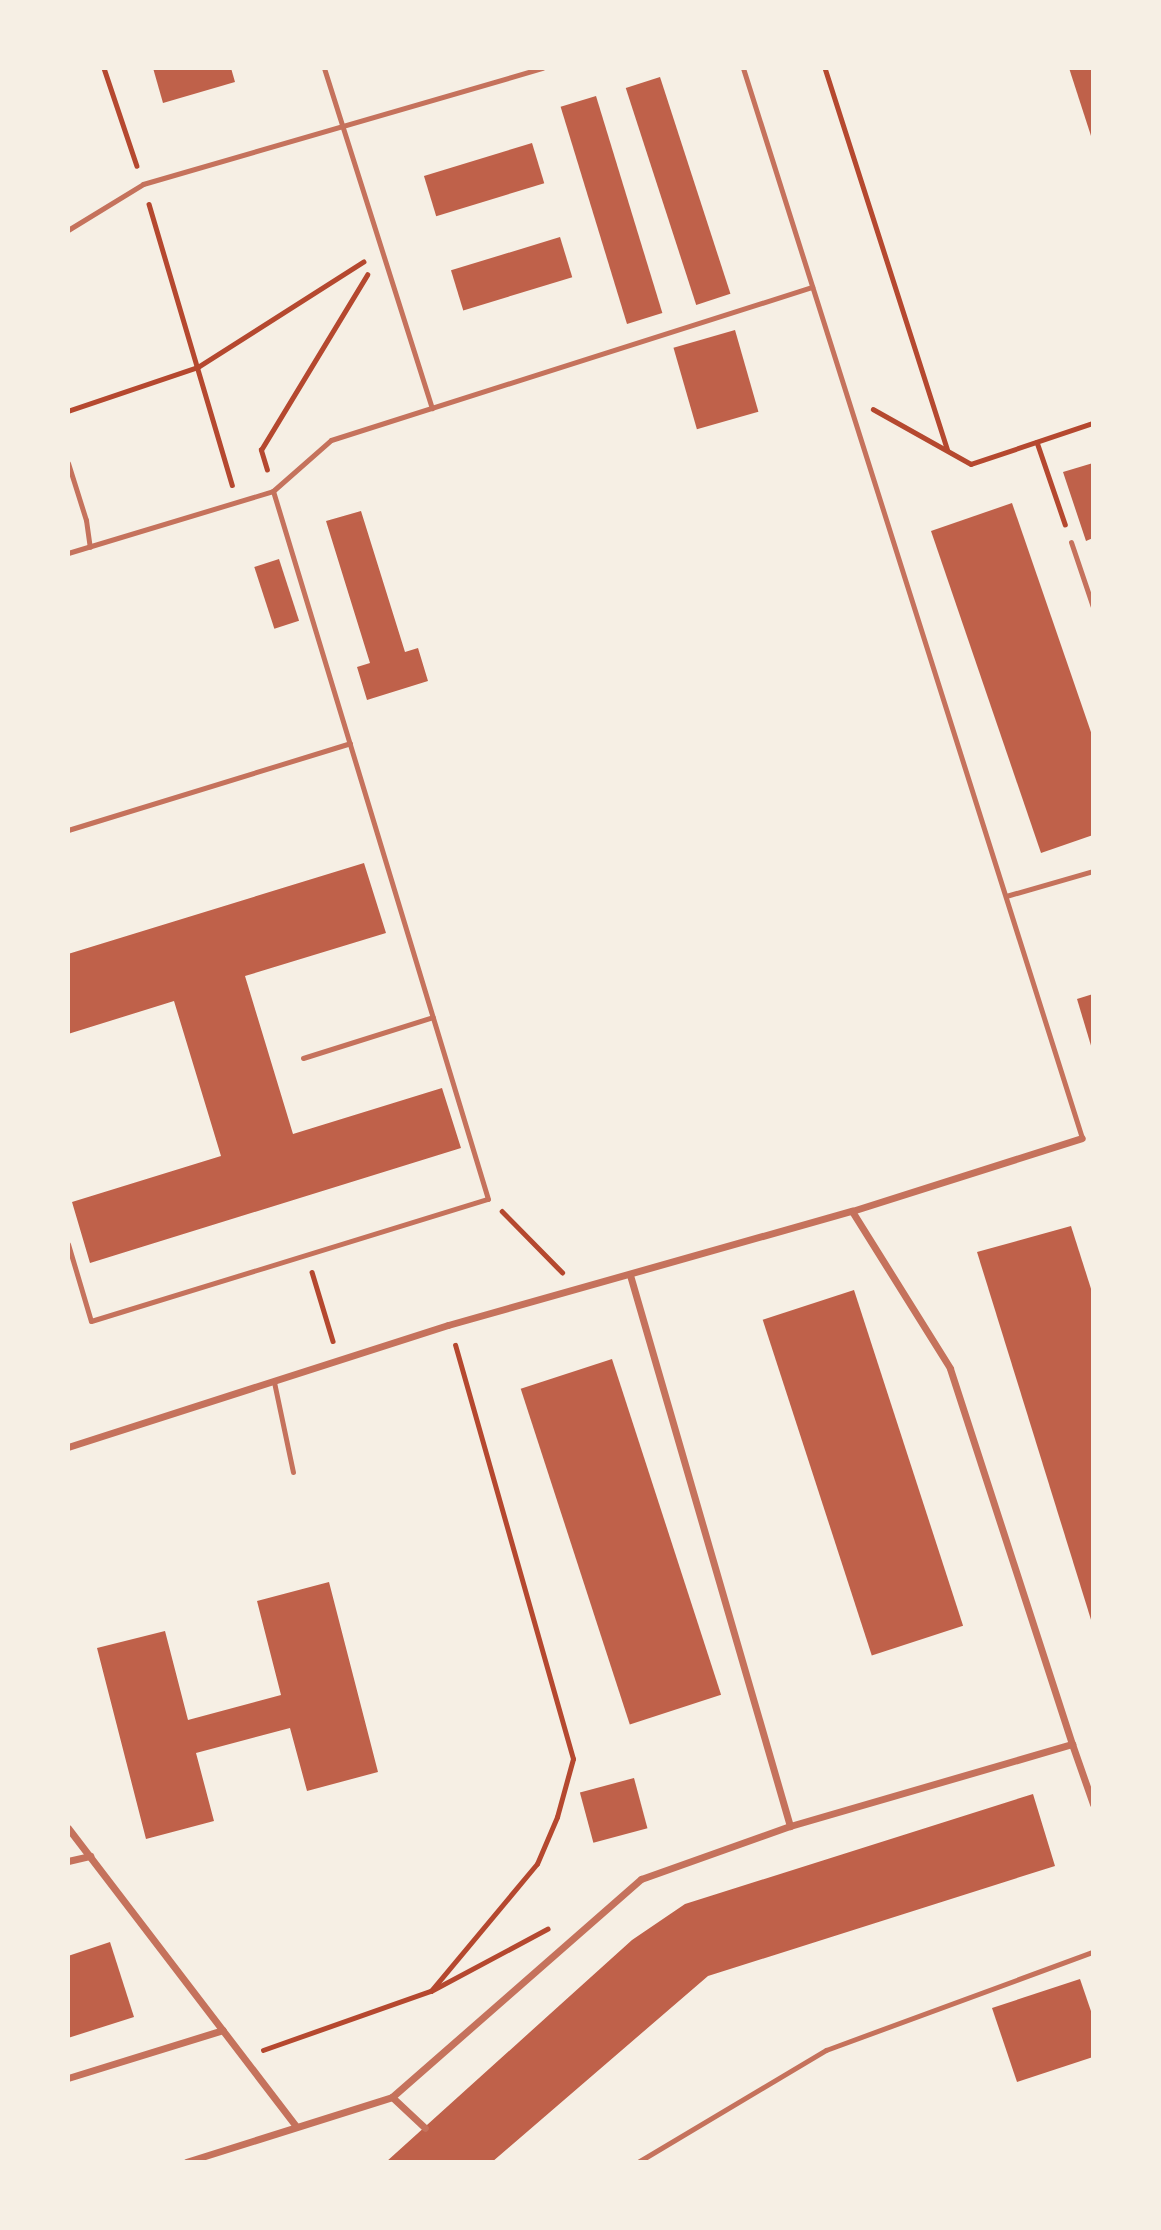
<!DOCTYPE html>
<style>
body{margin:0}
#map{position:relative;width:1161px;height:2230px;overflow:hidden;background:#f6efe4;font-family:"PT Sans Narrow",sans-serif}
div>[style]{position:absolute}
[style*='--x']{left:calc(var(--x)*1px);top:calc(var(--y)*1px);width:calc(var(--w)*1px);rotate:calc(var(--a)*1deg)}
.building>*{inset:0;background:#bf614a;transform-origin:0 0}
.path>*{height:4.5px;margin:-2.25px;padding:0 2.25px;transform-origin:2.25px;border-radius:2.25px;background:#b5482f}
.service>*{height:5px;margin:-2.5px;padding:0 2.5px;transform-origin:2.5px;border-radius:2.5px;background:#c5725c}
.minor>*{height:7px;margin:-3.5px;padding:0 3.5px;transform-origin:3.5px;border-radius:3.5px;background:#c5725c}
span{translate:-50% -50%;white-space:nowrap;text-align:center;line-height:1.15;-webkit-text-stroke:5px #f6efe4;paint-order:stroke}
.frame{position:absolute;inset:0;border:70px solid #f6efe4;pointer-events:none}
</style>
<div id="map">
<div class="building">
<div style="clip-path:polygon(153px 68px,231px 68px,235px 82px,163px 103px)"></div>
<div style="clip-path:polygon(1069px 68px,1093px 68px,1093px 139px,1092px 139px)"></div>
<div style="left:660px;top:77px;width:228px;height:36px;rotate:72deg"></div>
<div style="left:596px;top:96px;width:227px;height:37px;rotate:73deg"></div>
<div style="left:532px;top:143px;width:42px;height:113px;rotate:73deg"></div>
<div style="left:560px;top:237px;width:42px;height:114px;rotate:73deg"></div>
<div style="left:735px;top:330px;width:85px;height:64px;rotate:74deg"></div>
<div style="clip-path:polygon(1093px 463px,1093px 538px,1086px 541px,1063px 472px)"></div>
<div style="clip-path:polygon(1012px 503px,1093px 738px,1093px 835px,1041px 853px,931px 531px)"></div>
<div style="clip-path:polygon(361px 511px,405px 652px,418px 648px,428px 681px,367px 700px,357px 667px,370px 663px,326px 521px)"></div>
<div style="left:279px;top:559px;width:65px;height:26px;rotate:72deg"></div>
<div style="clip-path:polygon(364px 863px,386px 933px,245px 976px,293px 1134px,442px 1088px,461px 1148px,90px 1263px,72px 1202px,221px 1156px,174px 1001px,68px 1034px,68px 954px)"></div>
<div style="clip-path:polygon(1093px 994px,1093px 1049px,1092px 1049px,1077px 999px)"></div>
<div style="clip-path:polygon(1071px 1226px,1093px 1295px,1092px 1623px,977px 1252px)"></div>
<div style="left:854px;top:1290px;width:353px;height:96px;rotate:72deg"></div>
<div style="left:612px;top:1359px;width:353px;height:96px;rotate:72deg"></div>
<div style="clip-path:polygon(329px 1582px,378px 1772px,307px 1791px,290px 1728px,196px 1753px,214px 1821px,146px 1839px,97px 1648px,165px 1631px,188px 1720px,281px 1695px,257px 1601px)"></div>
<div style="left:634px;top:1778px;width:52px;height:56px;rotate:75deg"></div>
<div style="clip-path:polygon(1033px 1794px,1055px 1866px,708px 1976px,492px 2162px,386px 2162px,632px 1940px,685px 1904px)"></div>
<div style="clip-path:polygon(110px 1942px,134px 2017px,68px 2038px,68px 1956px)"></div>
<div style="clip-path:polygon(1080px 1979px,1093px 2017px,1093px 2057px,1017px 2082px,992px 2008px)"></div>
</div>
<div class="path">
<div style="--x:104;--y:68;--w:103;--a:71.4"></div>
<div style="--x:825;--y:68;--w:400;--a:72.2"></div>
<div style="--x:149;--y:204;--w:293;--a:73.5"></div>
<div style="--x:873;--y:409;--w:112;--a:29.3"></div>
<div style="--x:971;--y:464;--w:129;--a:-18.6"></div>
<div style="--x:68;--y:411;--w:137;--a:-18.7"></div>
<div style="--x:198;--y:367;--w:196;--a:-32.5"></div>
<div style="--x:1037;--y:442;--w:87;--a:71.1"></div>
<div style="--x:267;--y:470;--w:21;--a:-107"></div>
<div style="--x:261;--y:450;--w:205;--a:-58.8"></div>
<div style="--x:502;--y:1211;--w:86;--a:45.5"></div>
<div style="--x:312;--y:1272;--w:72;--a:73.1"></div>
<div style="--x:431;--y:1991;--w:165;--a:-50.2"></div>
<div style="--x:537;--y:1864;--w:51;--a:-66.9"></div>
<div style="--x:557;--y:1817;--w:60;--a:-74.6"></div>
<div style="--x:573;--y:1759;--w:430;--a:-105.9"></div>
<div style="--x:263;--y:2050;--w:178;--a:-19.4"></div>
<div style="--x:431;--y:1991;--w:132;--a:-28.1"></div>
</div>
<div class="service">
<div style="--x:324;--y:68;--w:357;--a:72.4"></div>
<div style="--x:743;--y:68;--w:1122;--a:72.42"></div>
<div style="--x:68;--y:230;--w:88;--a:-31.5"></div>
<div style="--x:143;--y:184;--w:416;--a:-16.2"></div>
<div style="--x:68;--y:463;--w:60;--a:72.5"></div>
<div style="--x:86;--y:520;--w:27;--a:82"></div>
<div style="--x:1071;--y:542;--w:69;--a:71.3"></div>
<div style="--x:68;--y:553;--w:214;--a:-16.8"></div>
<div style="--x:273;--y:491;--w:77;--a:-41.3"></div>
<div style="--x:331;--y:440;--w:505;--a:-17.65"></div>
<div style="--x:68;--y:830;--w:295;--a:-17.1"></div>
<div style="--x:1006;--y:896;--w:91;--a:-16"></div>
<div style="--x:303;--y:1058;--w:136;--a:-17.5"></div>
<div style="--x:68;--y:1244;--w:80;--a:73.4"></div>
<div style="--x:91;--y:1321;--w:415;--a:-17.1"></div>
<div style="--x:488;--y:1199;--w:740;--a:-106.89"></div>
<div style="--x:274;--y:1382;--w:92;--a:78.1"></div>
<div style="--x:638;--y:2162;--w:219;--a:-30.8"></div>
<div style="--x:826;--y:2050;--w:284;--a:-20.2"></div>
</div>
<div class="minor">
<div style="--x:630;--y:1275;--w:574;--a:73.81"></div>
<div style="--x:790;--y:1826;--w:294;--a:-16.2"></div>
<div style="--x:1072;--y:1744;--w:395;--a:-108"></div>
<div style="--x:950;--y:1368;--w:185;--a:-122"></div>
<div style="--x:68;--y:1447;--w:399;--a:-17.8"></div>
<div style="--x:448;--y:1325;--w:420;--a:-15.8"></div>
<div style="--x:852;--y:1211;--w:241;--a:-17.6"></div>
<div style="--x:1072;--y:1744;--w:64;--a:70.7"></div>
<div style="--x:68;--y:1828;--w:375;--a:52.6"></div>
<div style="--x:68;--y:1861;--w:23;--a:-13"></div>
<div style="--x:68;--y:2078;--w:162;--a:-17.2"></div>
<div style="--x:392;--y:2097;--w:45;--a:43.2"></div>
<div style="--x:186;--y:2162;--w:216;--a:-17.5"></div>
<div style="--x:392;--y:2097;--w:331;--a:-41.2"></div>
<div style="--x:641;--y:1879;--w:158;--a:-19.6"></div>
</div>
<div class="frame"></div>
</div>
